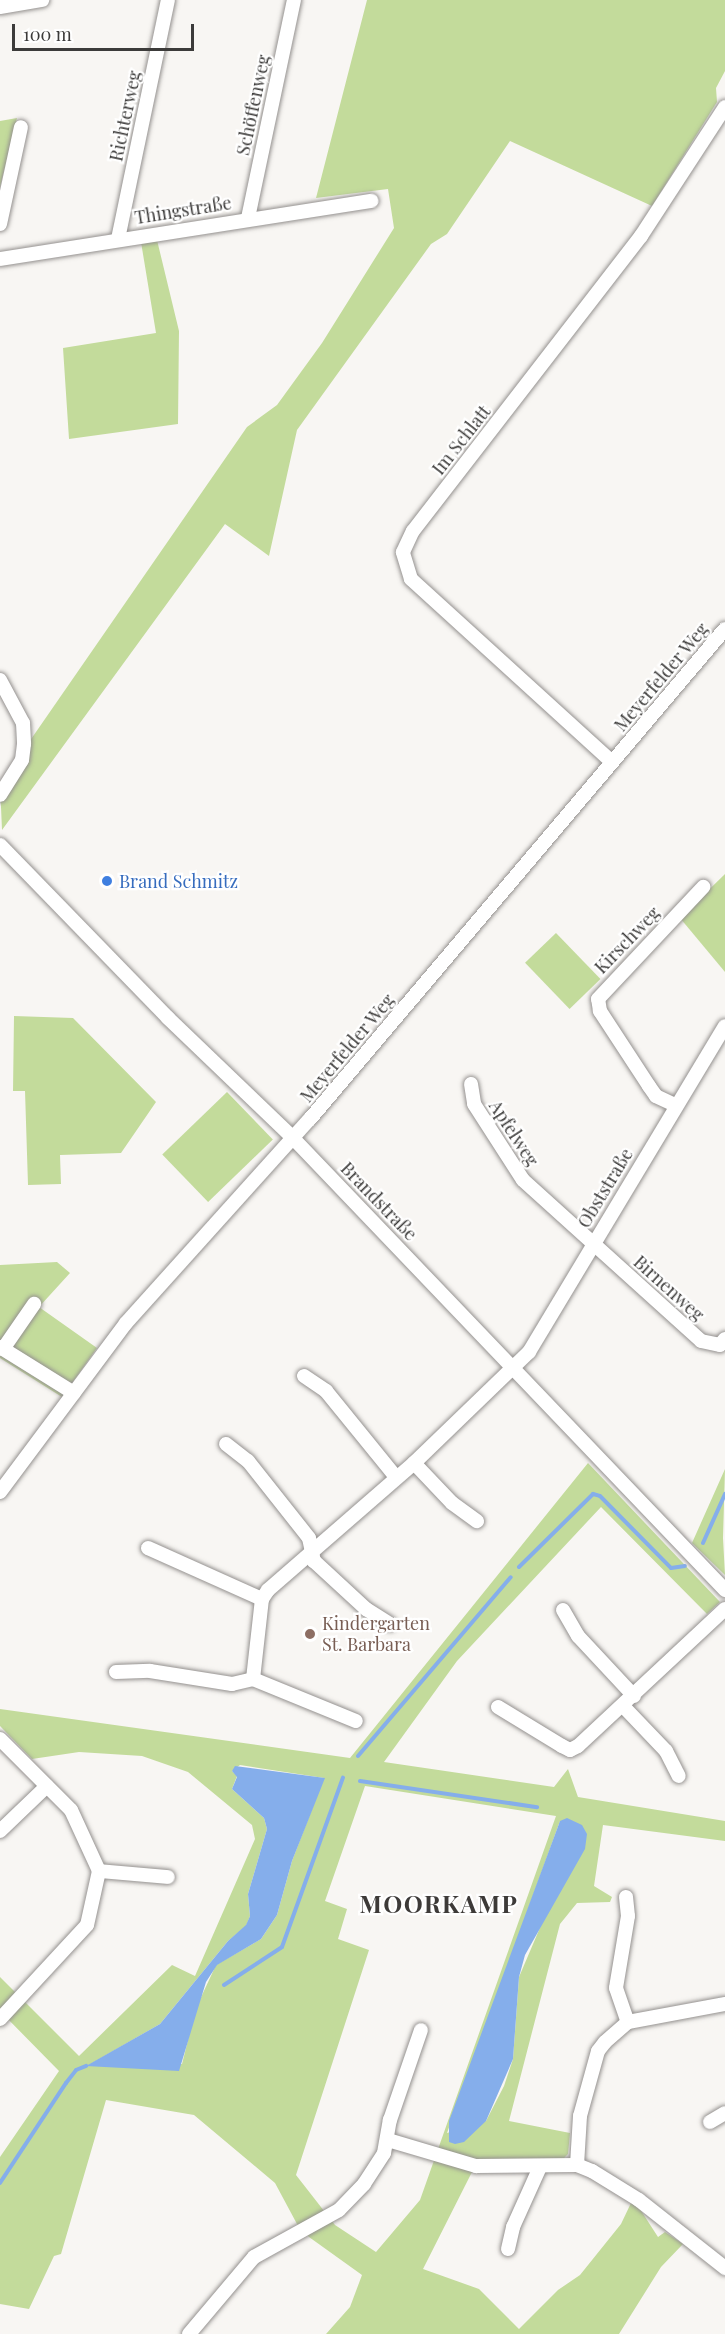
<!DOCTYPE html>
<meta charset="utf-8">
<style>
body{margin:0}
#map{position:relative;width:725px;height:2334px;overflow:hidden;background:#f8f6f3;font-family:"Playfair Display",serif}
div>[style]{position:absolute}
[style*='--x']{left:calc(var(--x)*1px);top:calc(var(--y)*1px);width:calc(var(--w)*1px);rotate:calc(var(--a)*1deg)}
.green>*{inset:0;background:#c3db9b;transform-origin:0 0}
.water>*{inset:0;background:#85aeeb}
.stream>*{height:4px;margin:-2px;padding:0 2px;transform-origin:2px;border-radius:2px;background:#85aeeb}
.roads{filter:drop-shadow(0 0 2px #94918f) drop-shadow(0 0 2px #94918f)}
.minor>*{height:14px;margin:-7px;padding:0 7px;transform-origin:7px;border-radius:7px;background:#fff}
.dots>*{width:16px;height:16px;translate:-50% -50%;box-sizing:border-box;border:3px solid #fff;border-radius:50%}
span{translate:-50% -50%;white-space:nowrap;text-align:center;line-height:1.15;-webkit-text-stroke:4.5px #fff;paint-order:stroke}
.street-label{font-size:18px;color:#3c3b3a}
.shop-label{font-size:18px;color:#366cbe}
.left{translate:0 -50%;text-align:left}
.education-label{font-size:18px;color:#785e54}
.district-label{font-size:24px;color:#3d3a38;font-weight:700;letter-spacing:1.5px}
.scale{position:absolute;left:12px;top:24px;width:182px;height:27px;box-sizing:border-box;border:3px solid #3c3b3a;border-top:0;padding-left:8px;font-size:18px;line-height:21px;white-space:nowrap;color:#3c3b3a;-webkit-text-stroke:4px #fff;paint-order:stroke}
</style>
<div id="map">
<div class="green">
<div style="clip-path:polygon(367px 0,725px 0,725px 71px,716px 88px,717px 102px,652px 206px,510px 141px,447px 234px,431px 244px,297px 430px,269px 556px,225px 524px,2px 830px,0 784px,247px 427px,277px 405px,322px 343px,394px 228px,388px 189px,316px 198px)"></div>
<div style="clip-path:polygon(17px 118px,0 187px,0 121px)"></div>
<div style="clip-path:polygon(157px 240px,179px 331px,178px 424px,69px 439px,63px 348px,156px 333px,141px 242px)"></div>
<div style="clip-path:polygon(725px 874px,725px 972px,680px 918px)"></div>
<div style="left:556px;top:933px;width:64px;height:43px;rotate:46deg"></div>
<div style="clip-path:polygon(14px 1016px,73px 1018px,156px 1102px,121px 1153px,60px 1155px,61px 1184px,28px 1185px,25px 1091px,13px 1091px)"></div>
<div style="left:227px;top:1092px;width:66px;height:90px;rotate:46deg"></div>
<div style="clip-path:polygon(57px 1262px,70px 1273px,39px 1307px,97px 1348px,62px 1397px,0 1358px,0 1265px)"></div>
<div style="clip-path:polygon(evenodd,588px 1463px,720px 1602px,707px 1614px,601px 1507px,457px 1661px,384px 1762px,554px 1787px,568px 1769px,578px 1797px,725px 1821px,725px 1841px,603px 1825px,594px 1886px,612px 1897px,610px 1902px,577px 1903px,560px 1924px,509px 2121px,570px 2133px,568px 2154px,561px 2161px,497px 2159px,472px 2172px,423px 2269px,479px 2289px,519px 2329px,558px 2290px,580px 2275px,621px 2224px,631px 2203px,638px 2206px,658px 2237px,665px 2232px,683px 2244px,661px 2267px,619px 2334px,326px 2334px,350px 2307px,362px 2275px,309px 2237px,297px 2224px,275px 2183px,194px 2115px,106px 2100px,61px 2254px,54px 2256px,29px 2309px,0 2304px,0 2157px,59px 2071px,0 2011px,0 1977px,79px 2056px,172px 1965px,195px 1976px,255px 1839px,252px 1825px,188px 1772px,142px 1756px,79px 1752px,32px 1759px,0 1726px,0 1709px,350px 1758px,588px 1463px,240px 1765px,324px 1778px,292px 1861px,277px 1915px,261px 1939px,216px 1965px,196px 2008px,182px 2064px,87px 2066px,160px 2024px,228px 1941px,246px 1926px,250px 1916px,248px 1894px,267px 1829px,264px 1818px,232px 1789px,237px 1776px,232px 1771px,240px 1765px,588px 1463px,365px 1786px,556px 1816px,420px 2200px,376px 2252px,335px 2225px,296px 2175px,369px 1950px,338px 1939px,347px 1909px,325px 1901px,365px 1786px,588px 1463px,560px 1821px,542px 1923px,519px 1977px,513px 2059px,504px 2086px,486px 2121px,447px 2133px,560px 1821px)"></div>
<div style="clip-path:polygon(725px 1469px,723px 1538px,725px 1575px,692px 1543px)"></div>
</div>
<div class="water">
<div style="clip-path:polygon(235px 1766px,325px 1778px,292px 1861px,277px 1915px,261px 1939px,217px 1965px,206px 1982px,179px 2071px,86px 2066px,160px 2024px,228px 1941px,246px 1925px,250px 1916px,248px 1894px,267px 1829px,264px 1818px,232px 1789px,237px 1777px,232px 1771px)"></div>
<div style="clip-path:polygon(567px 1818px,582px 1825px,587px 1834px,585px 1849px,525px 1955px,519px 1977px,513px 2059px,486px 2121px,464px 2142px,455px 2144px,449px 2142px,449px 2121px,560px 1821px)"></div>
</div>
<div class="stream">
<div style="--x:703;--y:1543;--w:54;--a:-65.8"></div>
<div style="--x:519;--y:1567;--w:104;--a:-44.6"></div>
<div style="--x:593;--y:1494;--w:7;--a:16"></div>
<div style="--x:600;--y:1496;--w:101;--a:45.4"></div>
<div style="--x:671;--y:1568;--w:14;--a:-8"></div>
<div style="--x:358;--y:1756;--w:235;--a:-49.5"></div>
<div style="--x:360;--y:1781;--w:179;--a:8.4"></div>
<div style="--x:224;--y:1985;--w:69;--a:-33.2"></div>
<div style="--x:282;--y:1947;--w:180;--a:-70.2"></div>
<div style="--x:0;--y:2183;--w:120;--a:-56.6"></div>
<div style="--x:66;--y:2083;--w:16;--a:-52"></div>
<div style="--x:76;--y:2070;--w:11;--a:-22"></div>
</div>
<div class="roads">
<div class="minor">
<div style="--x:0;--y:7;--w:43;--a:-9.5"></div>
<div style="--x:248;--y:218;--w:223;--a:-78.1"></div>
<div style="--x:0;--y:224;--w:99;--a:-77.8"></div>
<div style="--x:118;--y:239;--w:244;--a:-78.2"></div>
<div style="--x:0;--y:259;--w:376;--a:-8.9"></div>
<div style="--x:0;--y:680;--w:49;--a:61.9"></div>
<div style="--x:23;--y:723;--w:21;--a:87"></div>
<div style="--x:24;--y:744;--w:16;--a:97"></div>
<div style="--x:22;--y:760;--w:41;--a:122.2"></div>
<div style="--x:612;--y:762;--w:272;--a:-137.7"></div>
<div style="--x:411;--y:579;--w:28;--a:-107"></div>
<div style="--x:403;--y:552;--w:23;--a:-65"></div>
<div style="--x:413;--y:531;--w:373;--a:-52.3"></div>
<div style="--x:641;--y:236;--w:154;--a:-56.9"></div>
<div style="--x:0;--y:845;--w:241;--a:45.8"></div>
<div style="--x:168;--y:1018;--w:172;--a:43.8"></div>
<div style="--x:292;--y:1137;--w:627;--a:46.29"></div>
<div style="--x:471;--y:1084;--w:20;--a:81"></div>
<div style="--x:474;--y:1104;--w:90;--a:57.2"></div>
<div style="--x:523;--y:1180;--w:240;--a:42.1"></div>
<div style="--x:701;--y:1341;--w:19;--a:12"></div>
<div style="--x:720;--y:1345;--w:8;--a:-50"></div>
<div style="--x:675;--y:1105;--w:21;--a:-155"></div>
<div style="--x:656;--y:1096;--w:12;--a:-125"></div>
<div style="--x:649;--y:1086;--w:90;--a:-123.2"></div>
<div style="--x:600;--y:1011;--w:12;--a:-99"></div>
<div style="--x:598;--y:999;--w:154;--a:-46.8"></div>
<div style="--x:0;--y:1347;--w:87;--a:31.9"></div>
<div style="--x:3;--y:1349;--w:55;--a:-55.4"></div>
<div style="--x:304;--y:1376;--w:27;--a:34"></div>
<div style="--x:326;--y:1391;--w:111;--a:50.9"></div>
<div style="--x:226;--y:1444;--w:28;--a:38"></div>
<div style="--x:248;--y:1461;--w:98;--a:51.6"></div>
<div style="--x:309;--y:1538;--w:24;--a:78"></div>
<div style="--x:314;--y:1561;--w:71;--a:42.7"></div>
<div style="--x:366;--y:1609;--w:28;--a:32"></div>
<div style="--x:414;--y:1463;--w:55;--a:46.5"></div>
<div style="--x:452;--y:1503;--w:31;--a:36"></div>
<div style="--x:0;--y:1492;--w:211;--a:-53.3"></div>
<div style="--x:126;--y:1323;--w:275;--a:-48"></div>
<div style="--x:310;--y:1119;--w:642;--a:-49.74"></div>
<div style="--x:148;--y:1548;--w:125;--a:24.1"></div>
<div style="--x:563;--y:1610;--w:30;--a:60"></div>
<div style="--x:578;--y:1636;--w:82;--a:47"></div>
<div style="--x:116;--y:1672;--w:34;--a:-2"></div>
<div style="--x:150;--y:1671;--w:83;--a:9"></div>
<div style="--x:232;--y:1684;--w:22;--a:-13"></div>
<div style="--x:253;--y:1679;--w:111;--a:22.2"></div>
<div style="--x:253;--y:1679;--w:81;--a:-83.6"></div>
<div style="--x:262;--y:1599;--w:11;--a:-56"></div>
<div style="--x:268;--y:1590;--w:194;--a:-41"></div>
<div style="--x:414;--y:1463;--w:160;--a:-44"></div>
<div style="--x:529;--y:1352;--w:380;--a:-59"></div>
<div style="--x:623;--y:1706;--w:62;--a:46.3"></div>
<div style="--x:666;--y:1751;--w:28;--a:63"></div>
<div style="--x:498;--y:1707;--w:75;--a:31.4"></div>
<div style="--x:562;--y:1746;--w:9;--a:27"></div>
<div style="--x:570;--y:1750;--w:9;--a:-27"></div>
<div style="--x:578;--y:1746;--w:201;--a:-43"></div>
<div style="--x:0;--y:1739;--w:100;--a:45"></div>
<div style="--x:71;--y:1810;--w:67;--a:65.3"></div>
<div style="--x:99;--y:1871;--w:55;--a:102.5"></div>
<div style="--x:87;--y:1925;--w:128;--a:132.8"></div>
<div style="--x:0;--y:1831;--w:65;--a:-43.8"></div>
<div style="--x:99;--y:1871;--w:69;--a:5"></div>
<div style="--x:626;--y:1897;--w:19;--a:84"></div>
<div style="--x:628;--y:1916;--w:73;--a:99.5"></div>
<div style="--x:616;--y:1988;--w:36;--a:71"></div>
<div style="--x:710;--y:2122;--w:17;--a:-31"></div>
<div style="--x:388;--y:2140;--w:92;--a:16.5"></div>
<div style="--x:476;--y:2166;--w:101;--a:-0.6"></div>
<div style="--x:577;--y:2165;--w:16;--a:22"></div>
<div style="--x:592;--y:2171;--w:55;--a:31.7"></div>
<div style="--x:639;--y:2200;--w:110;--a:38.3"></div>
<div style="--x:577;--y:2165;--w:49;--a:-86.5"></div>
<div style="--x:580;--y:2116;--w:67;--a:-74.5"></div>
<div style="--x:598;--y:2051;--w:11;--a:-52"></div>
<div style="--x:605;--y:2042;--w:30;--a:-41"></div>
<div style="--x:628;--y:2022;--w:99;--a:-10.5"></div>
<div style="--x:508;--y:2249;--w:23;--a:-77"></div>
<div style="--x:513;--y:2227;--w:66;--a:-65.8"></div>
<div style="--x:189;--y:2334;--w:101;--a:-49.8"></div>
<div style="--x:254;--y:2257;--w:97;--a:-28.9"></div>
<div style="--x:339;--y:2210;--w:36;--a:-46"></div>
<div style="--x:364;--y:2184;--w:37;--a:-57"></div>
<div style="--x:384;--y:2153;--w:34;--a:-80"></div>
<div style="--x:390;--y:2120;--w:95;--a:-71"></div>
</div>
</div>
<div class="dots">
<div style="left:107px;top:881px;background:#3f7fe0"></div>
<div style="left:310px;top:1634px;background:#8d6e63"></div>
</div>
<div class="street-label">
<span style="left:253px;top:105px;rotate:-78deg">Schöffenweg</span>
<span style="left:125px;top:116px;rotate:-78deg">Richterweg</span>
<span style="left:183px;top:210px;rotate:-9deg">Thingstraße</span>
<span style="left:461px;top:440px;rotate:-52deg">Im Schlatt</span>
<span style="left:661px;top:677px;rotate:-50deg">Meyerfelder Weg</span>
<span style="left:627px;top:940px;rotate:-46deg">Kirschweg</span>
<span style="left:347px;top:1048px;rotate:-50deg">Meyerfelder Weg</span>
<span style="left:514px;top:1133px;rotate:57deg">Apfelweg</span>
<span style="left:605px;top:1188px;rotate:-59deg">Obststraße</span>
<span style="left:379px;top:1201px;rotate:46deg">Brandstraße</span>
<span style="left:669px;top:1288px;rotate:42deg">Birnenweg</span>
</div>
<div class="shop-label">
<span class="left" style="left:119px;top:881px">Brand Schmitz</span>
</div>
<div class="education-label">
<span class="left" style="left:322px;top:1634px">Kindergarten<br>St. Barbara</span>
</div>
<div class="district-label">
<span style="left:439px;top:1904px">MOORKAMP</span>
</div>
<div class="scale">100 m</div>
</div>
